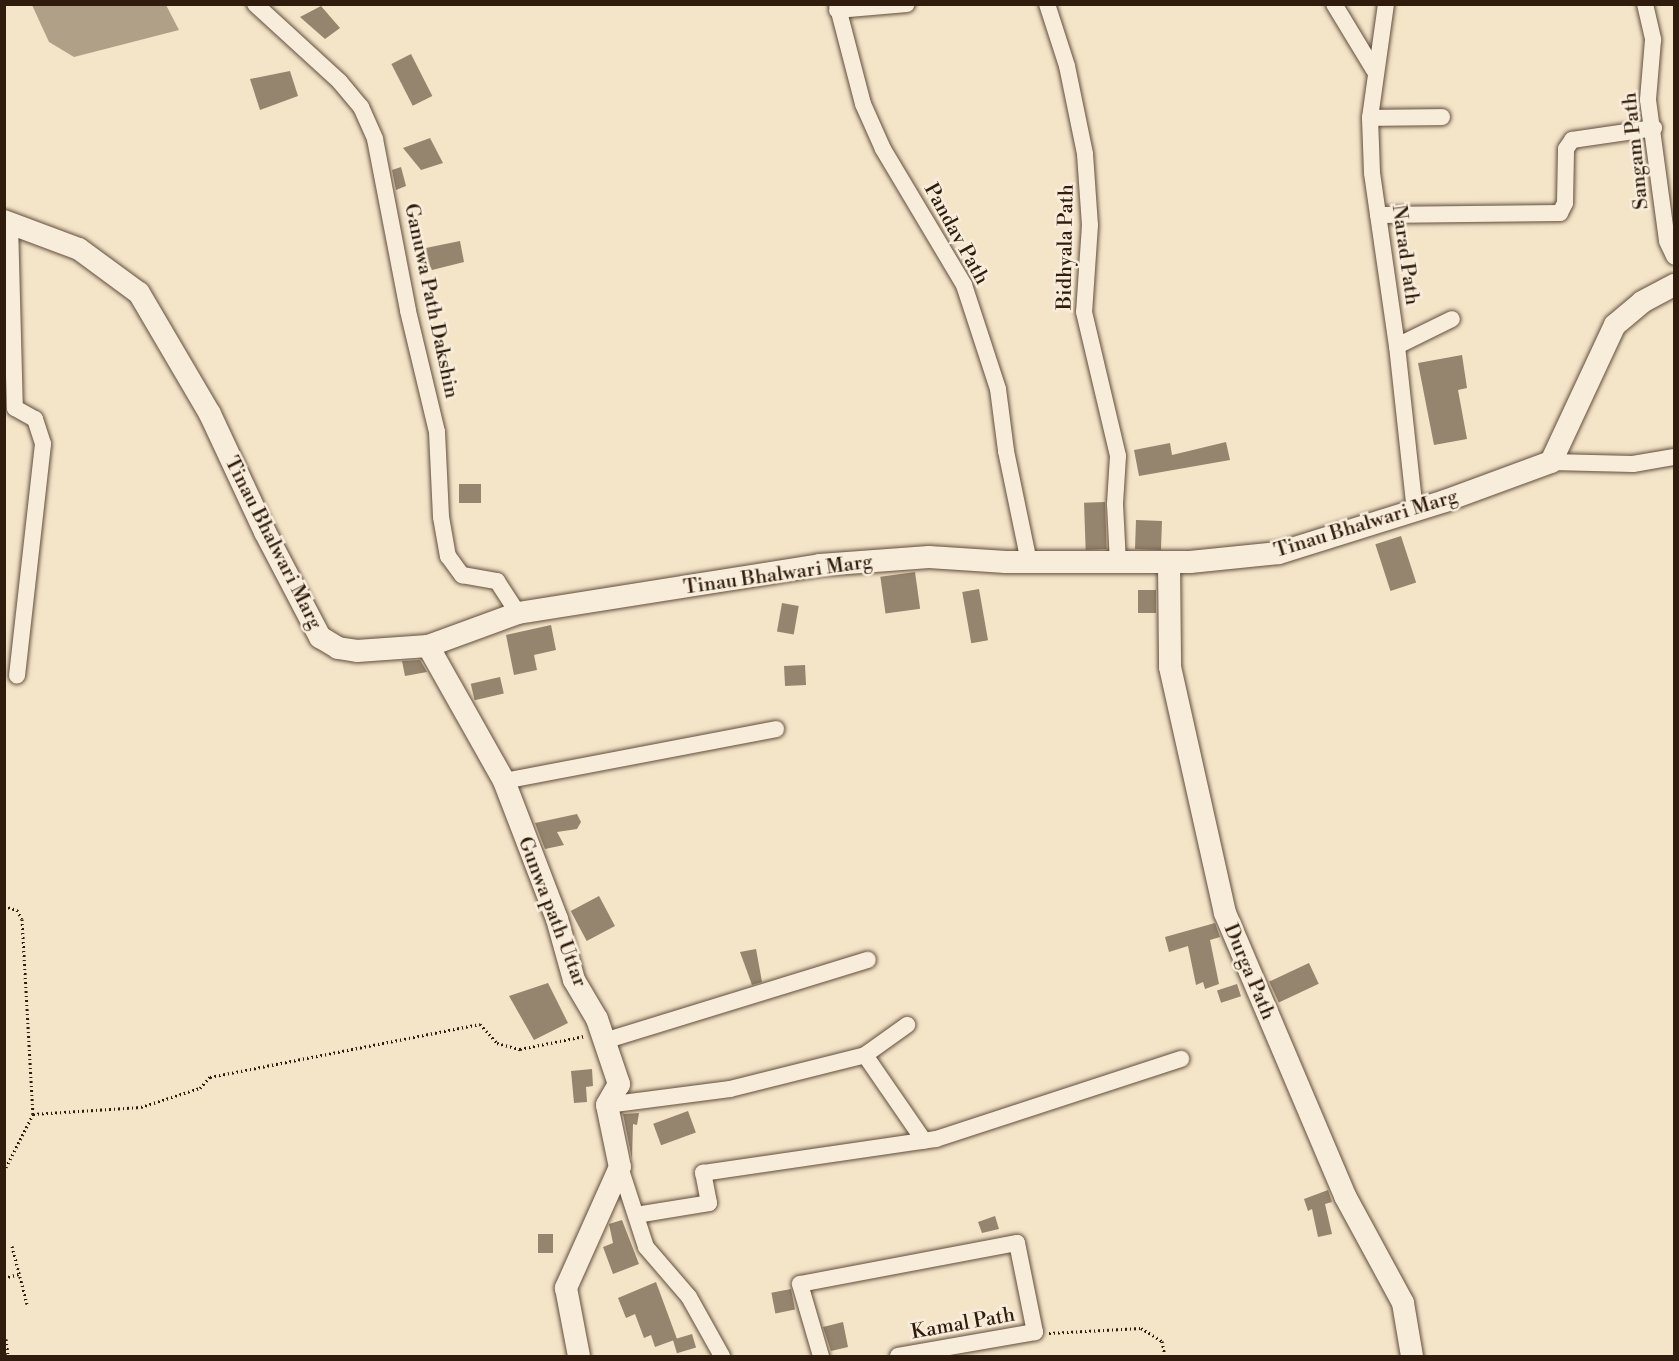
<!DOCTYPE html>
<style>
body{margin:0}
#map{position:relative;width:1679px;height:1361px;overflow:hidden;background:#f4e4c8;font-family:"Libre Bodoni",serif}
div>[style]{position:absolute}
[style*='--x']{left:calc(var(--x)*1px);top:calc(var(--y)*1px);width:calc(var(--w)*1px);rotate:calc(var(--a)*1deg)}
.water>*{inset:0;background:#b1a088}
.building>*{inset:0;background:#95846e;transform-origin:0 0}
.path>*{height:3px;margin-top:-1.5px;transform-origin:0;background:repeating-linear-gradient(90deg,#2f1c0d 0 1.5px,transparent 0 4.5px)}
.roads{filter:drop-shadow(0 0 2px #604e3c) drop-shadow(0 0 2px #604e3c)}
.street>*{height:16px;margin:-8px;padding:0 8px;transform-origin:8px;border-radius:8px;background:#f8eddb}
.secondary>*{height:22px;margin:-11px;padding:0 11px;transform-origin:11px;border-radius:11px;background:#f8eddb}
span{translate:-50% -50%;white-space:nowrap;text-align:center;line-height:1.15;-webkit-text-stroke:5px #f8eddb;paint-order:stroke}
.street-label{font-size:20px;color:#2f1c0d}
.frame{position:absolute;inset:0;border:6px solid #2f1c0d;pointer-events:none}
</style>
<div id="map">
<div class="water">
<div style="clip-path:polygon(32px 5px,166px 5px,179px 30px,74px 57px,49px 42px)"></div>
</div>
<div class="building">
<div style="clip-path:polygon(321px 6px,340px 28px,325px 39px,300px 17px)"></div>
<div style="left:411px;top:54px;width:47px;height:22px;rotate:63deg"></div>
<div style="clip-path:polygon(290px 71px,298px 96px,260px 110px,250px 79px)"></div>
<div style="clip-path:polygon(430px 138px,443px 163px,421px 170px,403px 148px)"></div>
<div style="clip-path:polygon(401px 167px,406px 186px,396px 190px,392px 170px)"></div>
<div style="clip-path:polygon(460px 241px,464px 262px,432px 270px,421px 249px)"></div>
<div style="clip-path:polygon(1462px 355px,1467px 388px,1458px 390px,1467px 439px,1434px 445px,1418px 363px)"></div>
<div style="clip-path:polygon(1226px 442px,1230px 460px,1139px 476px,1134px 450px,1170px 443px,1172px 455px)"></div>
<div style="left:459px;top:484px;width:22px;height:19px"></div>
<div style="left:1105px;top:502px;width:47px;height:21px;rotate:88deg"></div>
<div style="left:1136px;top:520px;width:26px;height:29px;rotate:2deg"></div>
<div style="left:1401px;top:536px;width:49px;height:27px;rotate:72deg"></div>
<div style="left:915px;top:572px;width:37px;height:35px;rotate:82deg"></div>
<div style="left:979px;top:589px;width:52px;height:17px;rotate:80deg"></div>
<div style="left:1138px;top:590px;width:18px;height:23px"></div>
<div style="left:782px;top:603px;width:17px;height:29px;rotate:10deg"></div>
<div style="clip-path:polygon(551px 625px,556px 650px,534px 655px,537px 670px,514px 675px,506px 635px)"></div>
<div style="clip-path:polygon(420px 660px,427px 672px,405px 676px,402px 661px)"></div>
<div style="left:805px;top:665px;width:20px;height:21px;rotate:87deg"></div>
<div style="left:500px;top:677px;width:17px;height:30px;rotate:77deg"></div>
<div style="clip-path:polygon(577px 814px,581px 822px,577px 829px,557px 832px,564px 845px,545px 849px,535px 823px)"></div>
<div style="left:599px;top:896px;width:34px;height:32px;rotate:62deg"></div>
<div style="clip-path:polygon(1215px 923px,1220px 937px,1210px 940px,1219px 984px,1205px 989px,1203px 982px,1196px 985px,1188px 946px,1169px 952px,1165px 937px)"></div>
<div style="clip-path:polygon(756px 949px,762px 982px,752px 985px,740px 952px)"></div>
<div style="left:1309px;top:963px;width:23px;height:44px;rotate:65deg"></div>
<div style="clip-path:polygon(548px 983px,568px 1023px,534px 1040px,509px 996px)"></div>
<div style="left:1237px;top:984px;width:13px;height:21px;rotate:72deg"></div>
<div style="clip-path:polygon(592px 1069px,593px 1086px,586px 1087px,587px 1102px,574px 1103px,571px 1071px)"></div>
<div style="left:688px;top:1111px;width:23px;height:37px;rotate:70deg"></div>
<div style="clip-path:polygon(639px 1113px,637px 1125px,633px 1124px,632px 1159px,623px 1114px)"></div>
<div style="clip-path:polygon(1328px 1190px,1332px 1202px,1325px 1204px,1332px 1234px,1318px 1237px,1312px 1209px,1308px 1211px,1304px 1199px)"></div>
<div style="clip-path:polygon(995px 1216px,999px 1229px,982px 1233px,978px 1222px)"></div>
<div style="clip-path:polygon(622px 1220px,639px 1264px,613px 1274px,603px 1247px,613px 1243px,609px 1224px)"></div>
<div style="left:538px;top:1234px;width:15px;height:19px"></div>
<div style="clip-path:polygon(656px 1282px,677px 1339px,655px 1347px,651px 1335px,644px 1338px,635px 1314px,626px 1318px,618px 1298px)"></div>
<div style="left:791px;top:1289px;width:21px;height:20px;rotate:79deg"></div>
<div style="clip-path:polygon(843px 1322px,848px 1347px,831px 1351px,823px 1327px)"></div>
<div style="left:692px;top:1334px;width:14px;height:20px;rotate:73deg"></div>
</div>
<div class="path">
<div style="--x:4;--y:906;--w:14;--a:17"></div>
<div style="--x:17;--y:910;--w:10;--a:61"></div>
<div style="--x:22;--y:919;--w:195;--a:86.8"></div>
<div style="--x:33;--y:1114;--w:64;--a:117"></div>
<div style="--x:33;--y:1114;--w:108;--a:-3.7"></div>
<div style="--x:141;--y:1107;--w:62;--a:-17.9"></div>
<div style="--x:200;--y:1088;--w:15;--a:-48"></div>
<div style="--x:210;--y:1077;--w:275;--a:-11.1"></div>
<div style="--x:480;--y:1024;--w:25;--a:48"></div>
<div style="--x:497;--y:1043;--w:24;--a:15"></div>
<div style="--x:520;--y:1049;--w:66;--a:-11.3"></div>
<div style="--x:12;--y:1246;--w:60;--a:75.5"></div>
<div style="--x:4;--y:1278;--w:16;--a:-15"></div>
<div style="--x:1049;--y:1333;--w:92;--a:-3.1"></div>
<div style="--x:1141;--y:1328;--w:25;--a:32"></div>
<div style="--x:1162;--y:1341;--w:15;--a:79"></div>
<div style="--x:6;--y:1339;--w:17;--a:83"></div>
</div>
<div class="roads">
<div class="street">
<div style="--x:255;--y:4;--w:115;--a:42.5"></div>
<div style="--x:340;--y:82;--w:33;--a:50"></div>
<div style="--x:361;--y:107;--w:35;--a:66"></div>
<div style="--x:375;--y:139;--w:175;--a:79.1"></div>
<div style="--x:408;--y:311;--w:124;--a:76.5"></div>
<div style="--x:437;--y:432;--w:85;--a:87.3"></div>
<div style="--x:441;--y:517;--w:40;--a:80"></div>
<div style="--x:448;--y:556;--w:24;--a:54"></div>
<div style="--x:462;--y:575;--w:36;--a:10"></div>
<div style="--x:497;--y:581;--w:38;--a:57"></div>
<div style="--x:837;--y:4;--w:103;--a:75.4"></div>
<div style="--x:863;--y:104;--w:49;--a:66"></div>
<div style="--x:883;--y:149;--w:158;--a:59.2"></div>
<div style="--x:964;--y:285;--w:109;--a:71.9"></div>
<div style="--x:998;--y:389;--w:63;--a:82.6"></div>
<div style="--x:1006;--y:451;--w:113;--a:78.3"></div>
<div style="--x:1047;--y:4;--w:65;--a:72.1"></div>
<div style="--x:1067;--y:66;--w:90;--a:78.4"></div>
<div style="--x:1085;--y:154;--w:71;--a:86"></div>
<div style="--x:1090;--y:225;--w:87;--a:93.9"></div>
<div style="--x:1084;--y:312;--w:148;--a:76.7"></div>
<div style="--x:1118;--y:456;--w:48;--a:93.6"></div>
<div style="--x:1115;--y:504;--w:60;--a:87.1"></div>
<div style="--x:1334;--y:4;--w:77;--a:58.8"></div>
<div style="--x:1386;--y:4;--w:115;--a:98"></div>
<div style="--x:1370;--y:118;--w:55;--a:87.9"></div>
<div style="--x:1372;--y:173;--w:175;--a:81.8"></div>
<div style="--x:1397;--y:346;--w:166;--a:83.8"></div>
<div style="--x:1645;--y:4;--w:37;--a:77"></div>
<div style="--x:1653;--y:40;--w:60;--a:94.8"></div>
<div style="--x:1648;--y:100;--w:142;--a:82.3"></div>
<div style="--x:1667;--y:241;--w:17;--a:65"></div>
<div style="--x:837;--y:10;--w:70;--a:-4.9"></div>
<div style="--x:1370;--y:118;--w:72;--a:-0.8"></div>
<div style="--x:1378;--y:215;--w:182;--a:-0.6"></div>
<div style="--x:1560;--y:213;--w:11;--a:-63"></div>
<div style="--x:1565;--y:203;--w:54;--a:-88.9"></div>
<div style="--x:1566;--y:149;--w:11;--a:-56"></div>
<div style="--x:1572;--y:140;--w:83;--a:-8.3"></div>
<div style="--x:10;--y:223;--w:185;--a:88.5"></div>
<div style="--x:15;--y:408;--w:23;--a:29"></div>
<div style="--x:35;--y:419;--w:26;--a:72"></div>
<div style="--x:43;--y:444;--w:233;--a:96.4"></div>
<div style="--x:1397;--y:346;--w:61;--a:-26.1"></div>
<div style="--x:1551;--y:462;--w:82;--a:1.4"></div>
<div style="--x:1633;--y:464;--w:42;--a:-9.7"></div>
<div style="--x:504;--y:781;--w:277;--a:-10.8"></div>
<div style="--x:604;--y:1041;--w:276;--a:-17.1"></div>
<div style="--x:865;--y:1055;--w:104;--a:55.5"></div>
<div style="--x:607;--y:1105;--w:124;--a:-7.4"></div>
<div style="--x:730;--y:1089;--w:139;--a:-14.1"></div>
<div style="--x:865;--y:1055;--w:52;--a:-35.5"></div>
<div style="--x:620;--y:1167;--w:84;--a:72"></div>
<div style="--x:646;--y:1247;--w:66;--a:49.3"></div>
<div style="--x:689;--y:1297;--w:68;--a:60.8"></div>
<div style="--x:636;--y:1215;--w:74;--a:-9.3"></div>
<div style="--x:709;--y:1203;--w:31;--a:-101"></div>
<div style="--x:703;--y:1173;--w:235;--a:-8.3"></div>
<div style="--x:936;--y:1139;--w:258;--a:-18.1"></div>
<div style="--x:821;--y:1356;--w:75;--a:-106.3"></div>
<div style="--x:800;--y:1284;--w:221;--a:-10.7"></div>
<div style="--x:1017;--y:1243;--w:91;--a:78.6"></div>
<div style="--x:1035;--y:1332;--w:139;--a:170.1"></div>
</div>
<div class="secondary">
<div style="--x:4;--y:221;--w:80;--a:20.5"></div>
<div style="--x:79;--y:249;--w:74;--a:36.3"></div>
<div style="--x:139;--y:293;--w:140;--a:59.6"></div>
<div style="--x:210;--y:414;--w:130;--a:65"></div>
<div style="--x:265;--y:532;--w:119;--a:62.4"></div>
<div style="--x:320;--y:637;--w:21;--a:31"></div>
<div style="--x:338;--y:648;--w:19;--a:9"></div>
<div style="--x:357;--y:651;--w:71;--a:-4"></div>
<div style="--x:428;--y:646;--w:96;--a:-20.1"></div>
<div style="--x:518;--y:613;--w:306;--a:-9"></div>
<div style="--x:820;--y:565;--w:109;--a:-4.2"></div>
<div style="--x:929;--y:557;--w:77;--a:3.7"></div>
<div style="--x:1006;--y:562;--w:184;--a:0"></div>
<div style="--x:1190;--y:562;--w:89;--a:-5.8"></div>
<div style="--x:1279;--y:553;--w:174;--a:-17.4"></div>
<div style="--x:1445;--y:501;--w:113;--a:-20.2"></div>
<div style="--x:1551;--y:462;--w:151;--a:-65"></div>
<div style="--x:1615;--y:325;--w:35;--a:-40"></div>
<div style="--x:1642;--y:302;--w:36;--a:-28"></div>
<div style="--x:1169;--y:563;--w:104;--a:89.4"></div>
<div style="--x:1170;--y:667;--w:252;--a:77.4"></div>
<div style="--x:1225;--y:913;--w:307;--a:67"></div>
<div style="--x:1345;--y:1196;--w:122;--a:61.5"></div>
<div style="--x:1403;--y:1303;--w:54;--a:80.4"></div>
<div style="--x:428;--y:646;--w:155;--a:60.6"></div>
<div style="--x:504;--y:781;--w:148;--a:69"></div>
<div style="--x:557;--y:919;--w:63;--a:74.4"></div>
<div style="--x:574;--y:980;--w:45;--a:59.5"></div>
<div style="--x:597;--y:1019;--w:69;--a:71.3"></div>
<div style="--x:619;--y:1084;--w:24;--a:120"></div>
<div style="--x:607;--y:1105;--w:63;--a:78.2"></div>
<div style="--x:620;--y:1167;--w:133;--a:114.1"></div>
<div style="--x:566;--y:1288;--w:69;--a:79.2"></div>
</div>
</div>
<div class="street-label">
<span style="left:1636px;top:151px;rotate:-96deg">Sangam Path</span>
<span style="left:956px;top:234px;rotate:61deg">Pandav Path</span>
<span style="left:1066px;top:247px;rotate:-89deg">Bidhyala Path</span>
<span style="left:1405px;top:255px;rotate:82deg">Narad Path</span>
<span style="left:431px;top:301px;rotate:78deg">Ganuwa Path Dakshin</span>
<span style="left:1366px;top:524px;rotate:-17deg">Tinau Bhalwari Marg</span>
<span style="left:273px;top:543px;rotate:63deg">Tinau Bhalwari Marg</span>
<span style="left:778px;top:575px;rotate:-8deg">Tinau Bhalwari Marg</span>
<span style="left:552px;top:912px;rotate:69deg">Gunwa path Uttar</span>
<span style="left:1249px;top:972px;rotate:67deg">Durga Path</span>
<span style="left:963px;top:1324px;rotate:-10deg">Kamal Path</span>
</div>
<div class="frame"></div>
</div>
